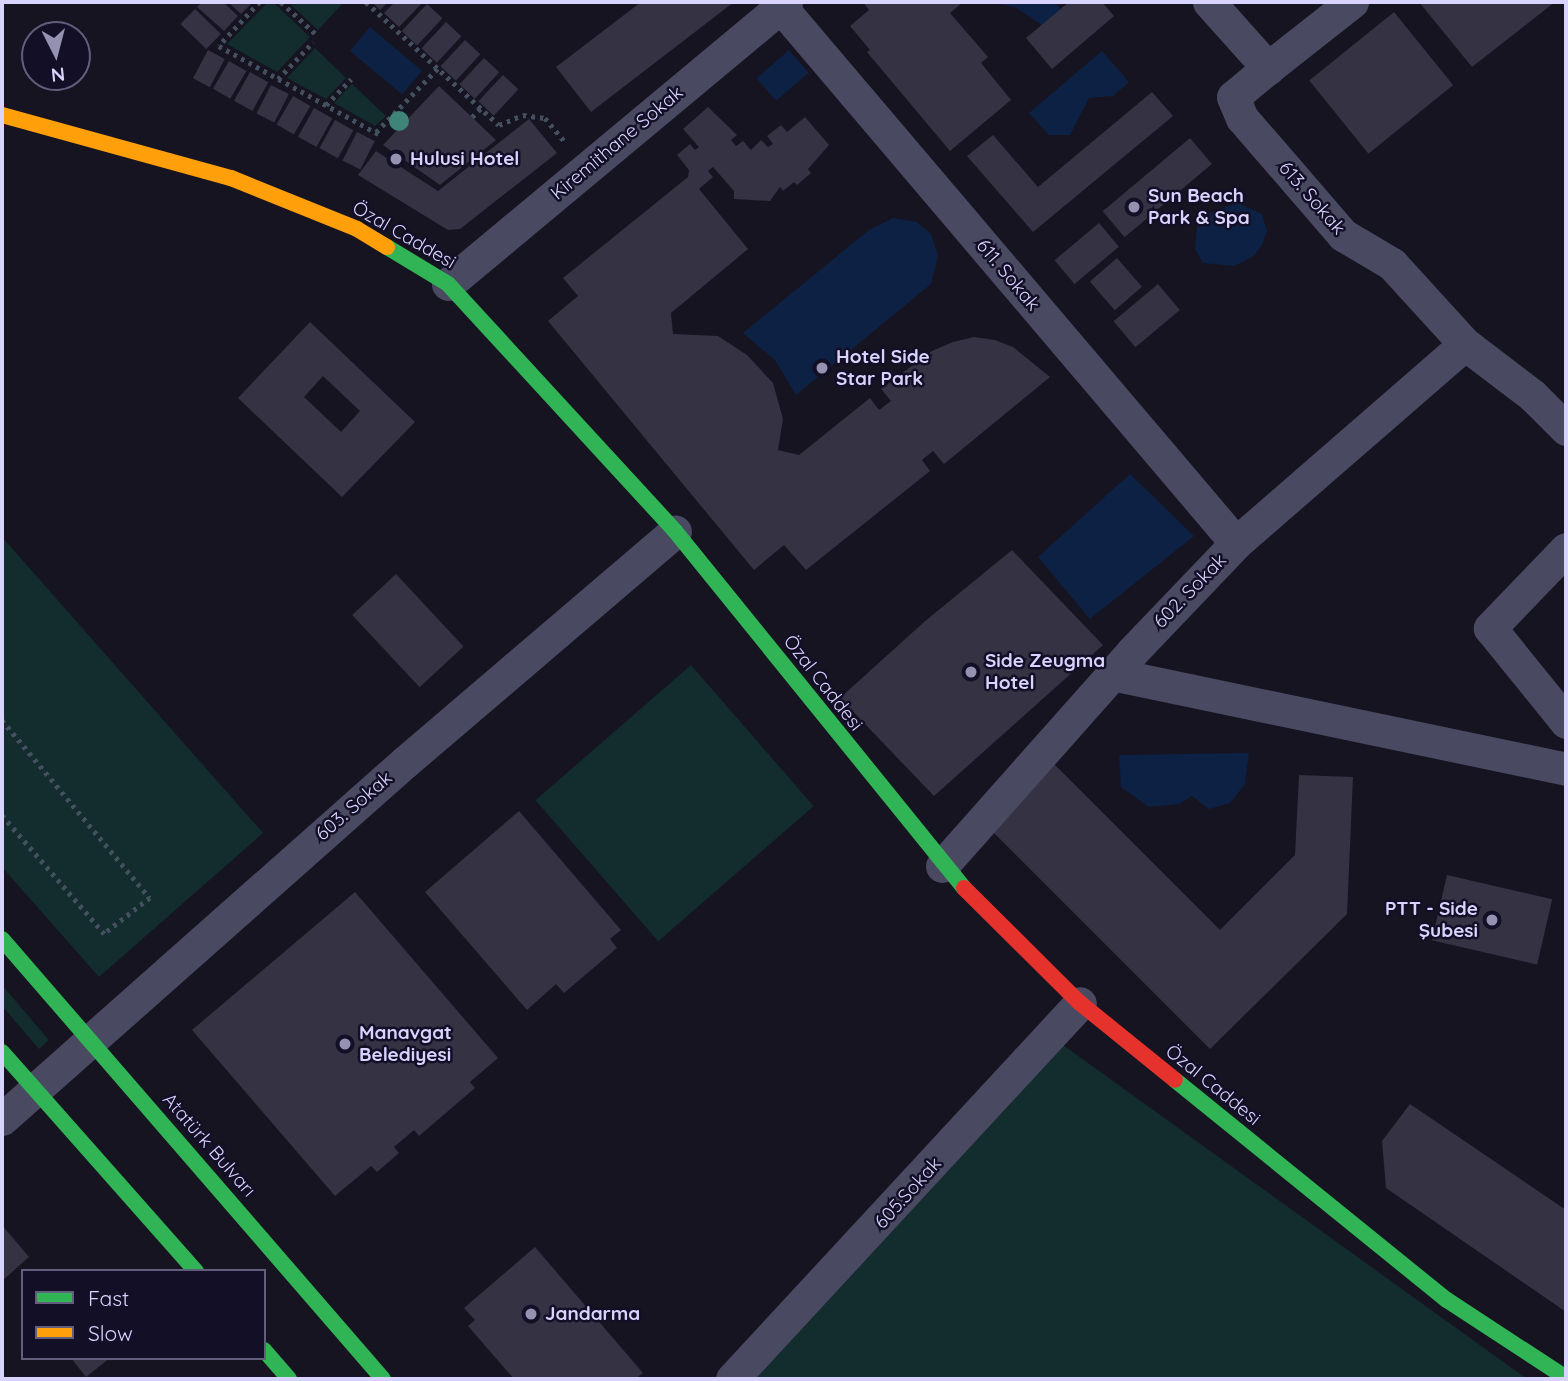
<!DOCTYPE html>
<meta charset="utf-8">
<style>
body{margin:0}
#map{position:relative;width:1568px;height:1381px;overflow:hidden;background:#161421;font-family:Quicksand,sans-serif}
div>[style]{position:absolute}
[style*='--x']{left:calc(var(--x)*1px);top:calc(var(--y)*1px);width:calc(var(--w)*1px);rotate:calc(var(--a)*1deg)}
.green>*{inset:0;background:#132c2d;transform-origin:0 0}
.water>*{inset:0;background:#0d2144;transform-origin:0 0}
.building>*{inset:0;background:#343243;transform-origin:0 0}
.path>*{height:4.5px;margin-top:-2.25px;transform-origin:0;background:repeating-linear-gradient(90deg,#44505f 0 3.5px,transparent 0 8.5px)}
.street>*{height:33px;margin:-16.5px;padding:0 16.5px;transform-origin:16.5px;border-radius:16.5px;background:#4a4962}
.fast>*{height:16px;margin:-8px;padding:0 8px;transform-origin:8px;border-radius:8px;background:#30b455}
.slow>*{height:16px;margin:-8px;padding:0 8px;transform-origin:8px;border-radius:8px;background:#ff9f0a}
.jam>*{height:16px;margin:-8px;padding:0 8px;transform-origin:8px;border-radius:8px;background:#e5322d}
.trees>*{width:20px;height:20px;margin:-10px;border-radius:50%;background:#3e8478}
.dots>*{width:19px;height:19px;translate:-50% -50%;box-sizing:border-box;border:4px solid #130f26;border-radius:50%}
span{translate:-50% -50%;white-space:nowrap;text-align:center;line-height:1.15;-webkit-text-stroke:5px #130f26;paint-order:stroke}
.street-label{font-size:19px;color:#d9d4ff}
.poi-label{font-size:19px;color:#d9d4ff;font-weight:700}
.left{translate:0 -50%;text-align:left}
.right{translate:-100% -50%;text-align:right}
.frame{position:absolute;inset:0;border:4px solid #d9d4ff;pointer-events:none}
.legend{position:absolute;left:21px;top:1269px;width:245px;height:91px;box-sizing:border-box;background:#130f26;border:2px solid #625e7d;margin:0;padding:9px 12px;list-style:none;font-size:21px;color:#d9d4ff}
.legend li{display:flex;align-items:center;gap:14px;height:35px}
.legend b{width:35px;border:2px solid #625e7d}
.north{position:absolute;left:21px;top:21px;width:70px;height:70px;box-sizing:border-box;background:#130f26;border:2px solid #625e7d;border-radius:50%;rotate:174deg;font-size:19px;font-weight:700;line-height:28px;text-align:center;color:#d9d4ff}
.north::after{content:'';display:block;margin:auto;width:24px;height:32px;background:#9591b1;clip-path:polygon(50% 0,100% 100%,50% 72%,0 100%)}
</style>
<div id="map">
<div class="green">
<div style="clip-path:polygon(268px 2px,273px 2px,310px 37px,277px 72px,227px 44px)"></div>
<div style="clip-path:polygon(288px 2px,344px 2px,318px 30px)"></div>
<div style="clip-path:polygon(315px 48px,346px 78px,326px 99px,287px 78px)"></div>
<div style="clip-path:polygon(352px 84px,386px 116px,375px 126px,334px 103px)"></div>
<div style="clip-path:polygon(2px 537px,263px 833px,99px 977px,2px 867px)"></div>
<div style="left:691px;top:665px;width:187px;height:206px;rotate:49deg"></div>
<div style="clip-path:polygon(2px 985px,49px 1040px,39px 1049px,2px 1006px)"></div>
<div style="clip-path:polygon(1063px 1045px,1527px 1379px,749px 1379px)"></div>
</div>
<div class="water">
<div style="clip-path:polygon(989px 2px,1055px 2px,1061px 10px,1042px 25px,1015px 7px)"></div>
<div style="left:370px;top:27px;width:68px;height:31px;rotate:40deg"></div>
<div style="left:789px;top:50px;width:30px;height:43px;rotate:49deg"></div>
<div style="clip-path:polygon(1102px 51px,1129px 82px,1113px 96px,1089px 98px,1070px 135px,1049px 135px,1029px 113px)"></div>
<div style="clip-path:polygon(1237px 203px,1262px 214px,1267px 231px,1262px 245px,1254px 256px,1234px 266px,1203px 263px,1195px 249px,1197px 227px,1210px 213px)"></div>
<div style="clip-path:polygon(893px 218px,917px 222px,931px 234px,938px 256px,931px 284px,796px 395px,775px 360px,743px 333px,869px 230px)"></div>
<div style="clip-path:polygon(1130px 474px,1194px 536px,1090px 619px,1038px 557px)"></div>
<div style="clip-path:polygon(1249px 753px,1245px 784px,1230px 803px,1209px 809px,1192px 796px,1179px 804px,1149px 807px,1121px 787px,1119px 755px)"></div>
</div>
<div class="building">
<div style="clip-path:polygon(202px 2px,223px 2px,238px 16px,224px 31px,197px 7px)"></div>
<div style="clip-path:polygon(228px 2px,253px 2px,241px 14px)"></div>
<div style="clip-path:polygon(372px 2px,388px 2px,380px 10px)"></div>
<div style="clip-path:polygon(395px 2px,423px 2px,399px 27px,384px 13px)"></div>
<div style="clip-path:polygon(641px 2px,734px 2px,591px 112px,556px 67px)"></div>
<div style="clip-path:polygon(863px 2px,963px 2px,950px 13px,988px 57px,981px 63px,1011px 100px,950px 151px,867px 52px,870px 50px,850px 26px,869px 10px)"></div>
<div style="clip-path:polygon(1069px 2px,1102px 2px,1114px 16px,1052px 69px,1026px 38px)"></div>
<div style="clip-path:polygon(1419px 2px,1555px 2px,1472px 67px)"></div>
<div style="left:427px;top:4px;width:21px;height:37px;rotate:43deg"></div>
<div style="left:195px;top:9px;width:36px;height:21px;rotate:44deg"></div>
<div style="left:1394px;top:12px;width:94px;height:109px;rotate:51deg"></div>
<div style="left:446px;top:22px;width:21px;height:36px;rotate:43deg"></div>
<div style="left:465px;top:40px;width:21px;height:36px;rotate:43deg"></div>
<div style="left:208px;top:50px;width:19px;height:32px;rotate:28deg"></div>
<div style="left:484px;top:58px;width:21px;height:36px;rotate:43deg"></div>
<div style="left:229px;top:61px;width:20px;height:32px;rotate:30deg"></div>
<div style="left:250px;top:72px;width:21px;height:33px;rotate:29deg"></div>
<div style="left:503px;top:75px;width:21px;height:36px;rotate:43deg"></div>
<div style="left:271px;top:85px;width:20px;height:32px;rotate:27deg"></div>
<div style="clip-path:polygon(439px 86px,496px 140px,440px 185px,383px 145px)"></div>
<div style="clip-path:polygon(1152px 92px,1173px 116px,1033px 232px,967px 156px,993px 135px,1038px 187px)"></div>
<div style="left:293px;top:96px;width:20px;height:33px;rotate:30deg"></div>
<div style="clip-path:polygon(708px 107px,737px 135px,731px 140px,736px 146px,743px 141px,751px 150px,761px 140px,768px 147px,773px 144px,767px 136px,781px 125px,787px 132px,805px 117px,829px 145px,808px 169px,811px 173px,797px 185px,794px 182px,783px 191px,780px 187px,770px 201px,734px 199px,734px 191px,713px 167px,708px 171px,713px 177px,699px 189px,748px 249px,671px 313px,673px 334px,718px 336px,747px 355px,773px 383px,783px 419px,778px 450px,799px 455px,870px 398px,879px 410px,891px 401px,881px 389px,932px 351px,953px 342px,974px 337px,995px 340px,1013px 347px,1050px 377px,944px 464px,933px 451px,922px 460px,930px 471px,806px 570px,784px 545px,754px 570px,548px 321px,578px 296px,563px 278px,688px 177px,689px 170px,677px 155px,690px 144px,695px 150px,699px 147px,683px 129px)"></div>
<div style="left:314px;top:108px;width:21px;height:33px;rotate:29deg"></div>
<div style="clip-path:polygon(529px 119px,557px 153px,460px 229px,448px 230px,358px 175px,376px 151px,438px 191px)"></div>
<div style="left:335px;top:120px;width:21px;height:32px;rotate:29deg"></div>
<div style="left:357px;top:132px;width:20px;height:32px;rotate:27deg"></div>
<div style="left:1190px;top:138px;width:34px;height:114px;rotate:50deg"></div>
<div style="left:1099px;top:223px;width:31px;height:58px;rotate:50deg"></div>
<div style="left:1117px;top:258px;width:38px;height:36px;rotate:49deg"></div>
<div style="left:1158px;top:284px;width:34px;height:58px;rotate:50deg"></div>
<div style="clip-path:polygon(evenodd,310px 322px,415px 422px,342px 497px,238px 398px,310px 322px,323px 376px,360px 411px,341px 432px,304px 397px,323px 376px)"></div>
<div style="clip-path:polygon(1012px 550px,1103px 645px,934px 796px,840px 698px,924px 622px)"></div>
<div style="left:396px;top:574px;width:99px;height:60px;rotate:47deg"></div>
<div style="clip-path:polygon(1054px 764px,1220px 930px,1295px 855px,1299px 775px,1353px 777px,1347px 914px,1210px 1049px,989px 828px)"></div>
<div style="clip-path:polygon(519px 811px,621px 930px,610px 939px,617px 948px,564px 993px,556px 984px,527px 1010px,425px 892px)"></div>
<div style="left:1447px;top:875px;width:108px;height:67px;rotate:13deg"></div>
<div style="clip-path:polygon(355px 892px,498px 1058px,470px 1082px,475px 1088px,419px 1136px,414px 1130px,394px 1147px,399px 1153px,377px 1172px,371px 1166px,335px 1196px,192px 1030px)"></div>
<div style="clip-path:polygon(1410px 1104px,1566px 1210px,1566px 1312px,1386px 1188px,1382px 1141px)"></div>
<div style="clip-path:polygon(2px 1225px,29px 1257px,2px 1281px)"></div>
<div style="clip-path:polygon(535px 1247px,643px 1373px,635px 1379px,514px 1379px,468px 1326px,475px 1320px,464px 1308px)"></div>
<div style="clip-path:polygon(71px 1358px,110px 1358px,86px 1377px)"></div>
</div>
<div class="path">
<div style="--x:260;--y:2;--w:60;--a:133"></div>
<div style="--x:219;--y:46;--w:186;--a:28.9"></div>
<div style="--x:281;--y:2;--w:49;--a:42.5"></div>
<div style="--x:366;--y:2;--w:181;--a:42.8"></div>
<div style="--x:499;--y:125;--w:26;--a:-23"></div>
<div style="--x:523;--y:115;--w:22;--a:8"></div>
<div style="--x:545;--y:118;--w:33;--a:50"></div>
<div style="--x:278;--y:79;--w:51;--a:-46.6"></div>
<div style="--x:326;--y:105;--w:36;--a:-46"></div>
<div style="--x:472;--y:117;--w:13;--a:-45"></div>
<div style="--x:376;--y:132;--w:89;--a:-45.9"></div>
<div style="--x:2;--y:720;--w:231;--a:50.3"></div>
<div style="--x:150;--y:898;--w:58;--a:142"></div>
<div style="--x:104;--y:934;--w:156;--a:-130.8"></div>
</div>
<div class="street">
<div style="--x:1209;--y:2;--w:89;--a:48.2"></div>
<div style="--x:1268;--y:68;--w:45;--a:140.4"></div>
<div style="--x:1233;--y:97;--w:23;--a:67"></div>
<div style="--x:1242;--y:118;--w:155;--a:49.2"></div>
<div style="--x:1343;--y:235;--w:57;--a:30.6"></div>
<div style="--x:1392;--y:264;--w:108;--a:47.6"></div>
<div style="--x:1465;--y:344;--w:84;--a:37.3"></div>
<div style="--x:1532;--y:395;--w:48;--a:45"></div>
<div style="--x:780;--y:6;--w:704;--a:49.66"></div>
<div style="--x:1268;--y:68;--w:107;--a:-38.2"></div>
<div style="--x:448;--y:284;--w:440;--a:-39.8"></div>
<div style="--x:1566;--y:549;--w:110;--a:133.9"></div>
<div style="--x:1490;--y:628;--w:121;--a:51"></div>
<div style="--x:1112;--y:674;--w:464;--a:11.8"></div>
<div style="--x:942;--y:866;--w:286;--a:-48.4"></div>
<div style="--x:1132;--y:652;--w:151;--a:-46.3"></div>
<div style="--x:1236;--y:543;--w:303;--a:-41"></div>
<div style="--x:2;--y:1119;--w:538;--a:-41.54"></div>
<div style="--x:405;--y:762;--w:355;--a:-40.5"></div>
<div style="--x:732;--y:1379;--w:512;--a:-47.21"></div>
</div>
<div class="fast">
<div style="--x:387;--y:247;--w:71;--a:31.2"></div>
<div style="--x:448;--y:284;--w:335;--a:47.4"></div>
<div style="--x:675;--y:531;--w:459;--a:51"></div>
<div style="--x:2;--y:939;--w:582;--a:49.11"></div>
<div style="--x:2;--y:1052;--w:293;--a:48.5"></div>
<div style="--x:1175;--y:1080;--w:350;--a:39"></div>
<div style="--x:1447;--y:1300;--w:142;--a:33.2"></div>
<div style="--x:264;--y:1350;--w:38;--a:49"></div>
</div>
<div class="slow">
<div style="--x:2;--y:115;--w:238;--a:15.4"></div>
<div style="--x:231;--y:178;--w:136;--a:22"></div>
<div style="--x:357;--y:229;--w:35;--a:31"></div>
</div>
<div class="jam">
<div style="--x:964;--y:888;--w:163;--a:44.8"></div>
<div style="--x:1080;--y:1003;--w:122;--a:39"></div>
</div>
<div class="trees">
<div style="left:399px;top:121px"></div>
</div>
<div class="dots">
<div style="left:396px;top:159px;background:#9591b1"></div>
<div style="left:1134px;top:207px;background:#9591b1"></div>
<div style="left:822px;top:368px;background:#9591b1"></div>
<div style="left:971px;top:672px;background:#9591b1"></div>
<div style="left:1492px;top:920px;background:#9591b1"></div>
<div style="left:345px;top:1044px;background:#9591b1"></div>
<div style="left:531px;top:1314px;background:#9591b1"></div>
</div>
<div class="street-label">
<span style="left:617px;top:143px;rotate:-40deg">Kiremithane Sokak</span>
<span style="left:1312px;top:198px;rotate:49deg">613. Sokak</span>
<span style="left:404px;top:235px;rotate:30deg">Özal Caddesi</span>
<span style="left:1008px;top:275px;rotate:50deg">611. Sokak</span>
<span style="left:1190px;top:591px;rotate:-46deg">602. Sokak</span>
<span style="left:823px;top:683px;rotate:52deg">Özal Caddesi</span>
<span style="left:354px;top:806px;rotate:-41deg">603. Sokak</span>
<span style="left:1213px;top:1085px;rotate:39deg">Özal Caddesi</span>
<span style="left:209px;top:1145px;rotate:49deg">Atatürk Bulvarı</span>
<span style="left:908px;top:1193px;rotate:-48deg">605.Sokak</span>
</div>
<div class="poi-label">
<span class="left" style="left:410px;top:159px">Hulusi Hotel</span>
<span class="left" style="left:1148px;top:207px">Sun Beach<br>Park &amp; Spa</span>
<span class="left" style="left:836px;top:368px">Hotel Side<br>Star Park</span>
<span class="left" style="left:985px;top:672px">Side Zeugma<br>Hotel</span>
<span class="right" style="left:1478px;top:920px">PTT - Side<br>Şubesi</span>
<span class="left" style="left:359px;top:1044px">Manavgat<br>Belediyesi</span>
<span class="left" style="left:545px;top:1314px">Jandarma</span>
</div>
<div class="frame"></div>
<ul class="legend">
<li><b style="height:9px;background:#30b455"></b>Fast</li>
<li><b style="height:9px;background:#ff9f0a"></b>Slow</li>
</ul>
<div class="north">N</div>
</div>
